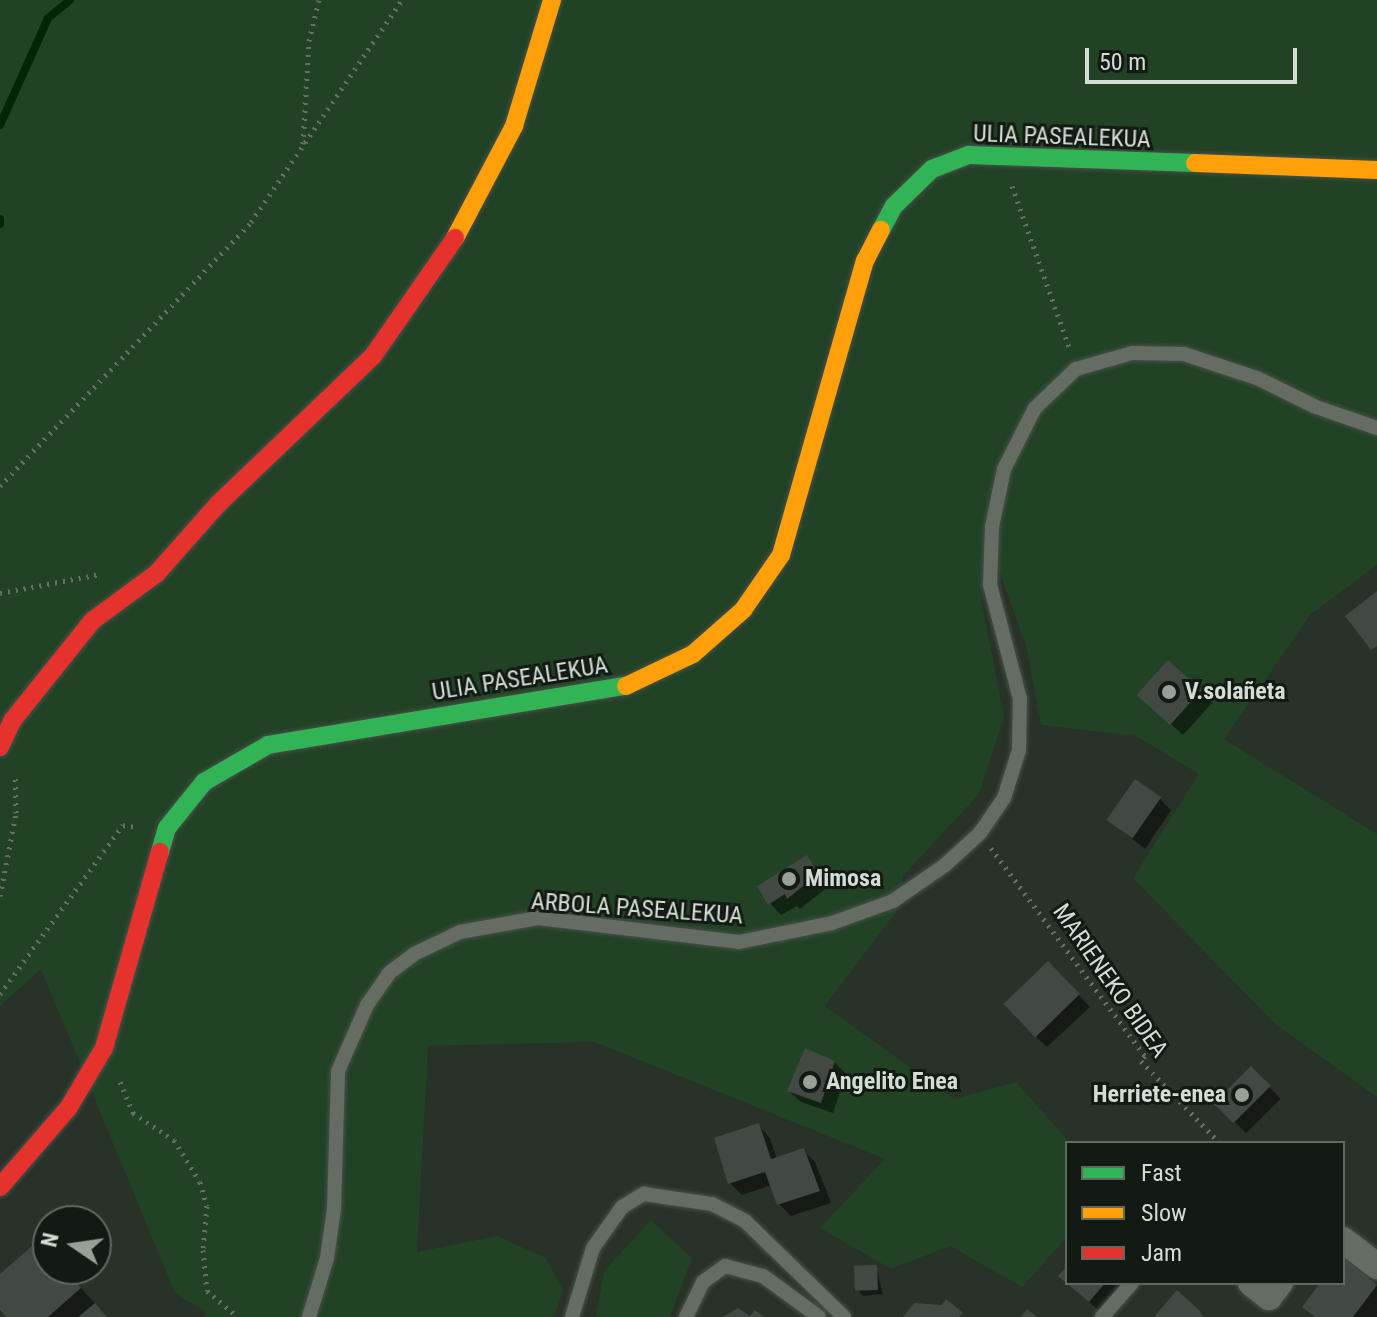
<!DOCTYPE html>
<meta charset="utf-8">
<style>
body{margin:0}
#map{position:relative;width:1377px;height:1317px;overflow:hidden;background:#283228;font-family:"Roboto Condensed",sans-serif}
div>[style]{position:absolute}
[style*='--x']{left:calc(var(--x)*1px);top:calc(var(--y)*1px);width:calc(var(--w)*1px);rotate:calc(var(--a)*1deg)}
.green>*{inset:0;background:#214225}
.shadow>*{inset:0;background:#0007;transform-origin:0 0}
.stream>*{height:8px;margin:-4px;padding:0 4px;transform-origin:4px;border-radius:4px;background:#042506}
.building>*{inset:0;background:#424942;transform-origin:0 0}
.path>*{height:5px;margin-top:-2.5px;transform-origin:0;background:repeating-linear-gradient(90deg,#686e69 0 2px,transparent 0 8px)}
.roads{filter:drop-shadow(0 0 2px #485048) drop-shadow(0 0 2px #485048)}
.lane>*{height:14px;margin:-7px;padding:0 7px;transform-origin:7px;border-radius:7px;background:#646c64}
.street>*{height:26px;margin:-13px;padding:0 13px;transform-origin:13px;border-radius:13px;background:#646c64}
.fast>*{height:18px;margin:-9px;padding:0 9px;transform-origin:9px;border-radius:9px;background:#30b455}
.slow>*{height:18px;margin:-9px;padding:0 9px;transform-origin:9px;border-radius:9px;background:#ff9f0a}
.jam>*{height:18px;margin:-9px;padding:0 9px;transform-origin:9px;border-radius:9px;background:#e5322d}
.dots>*{width:22px;height:22px;translate:-50% -50%;box-sizing:border-box;border:4px solid #131a13;border-radius:50%}
span{translate:-50% -50%;white-space:nowrap;text-align:center;line-height:1.15;-webkit-text-stroke:6px #131a13;paint-order:stroke}
.street-label{font-size:24px;color:#d3ddd4}
.poi-label{font-size:24px;color:#d3ddd4;font-weight:700}
.left{translate:0 -50%;text-align:left}
.right{translate:-100% -50%;text-align:right}
.legend{position:absolute;left:1065px;top:1141px;width:280px;height:144px;box-sizing:border-box;background:#131a13;border:2px solid #606860;margin:0;padding:10px 14px;list-style:none;font-size:24px;color:#d3ddd4}
.legend li{display:flex;align-items:center;gap:16px;height:40px}
.legend b{width:40px;border:2px solid #606860}
.north{position:absolute;left:32px;top:1205px;width:80px;height:80px;box-sizing:border-box;background:#131a13;border:2px solid #606860;border-radius:50%;rotate:283deg;font-size:22px;font-weight:700;line-height:32px;text-align:center;color:#d3ddd4}
.north::after{content:'';display:block;margin:auto;width:28px;height:36px;background:#97a198;clip-path:polygon(50% 0,100% 100%,50% 72%,0 100%)}
.scale{position:absolute;left:1085px;top:48px;width:212px;height:36px;box-sizing:border-box;border:4px solid #d3ddd4;border-top:0;padding-left:10px;font-size:24px;line-height:28px;white-space:nowrap;color:#d3ddd4;-webkit-text-stroke:6px #131a13;paint-order:stroke}
</style>
<div id="map">
<div class="green">
<div style="clip-path:polygon(0 0,1377px 0,1377px 565px,1310px 615px,1224px 739px,1377px 834px,1377px 1097px,1274px 1023px,1133px 878px,1199px 774px,1136px 736px,1041px 725px,1026px 646px,1000px 573px,981px 599px,1004px 717px,979px 794px,903px 876px,902px 904px,825px 1006px,954px 1099px,1016px 1082px,1070px 1143px,1067px 1237px,1022px 1287px,950px 1246px,891px 1269px,820px 1228px,885px 1159px,594px 1042px,428px 1046px,417px 1252px,497px 1236px,546px 1258px,563px 1290px,554px 1317px,205px 1317px,206px 1312px,175px 1293px,41px 969px,0 1006px)"></div>
<div style="clip-path:polygon(651px 1220px,692px 1258px,670px 1317px,596px 1317px,604px 1271px)"></div>
</div>
<div class="shadow">
<div style="clip-path:polygon(1168px 663px,1212px 703px,1183px 735px,1151px 706px)"></div>
<div style="clip-path:polygon(1160px 799px,1171px 810px,1145px 849px,1109px 820px)"></div>
<div style="clip-path:polygon(806px 858px,829px 886px,800px 909px,797px 906px,781px 915px,770px 903px)"></div>
<div style="clip-path:polygon(1060px 975px,1090px 1007px,1047px 1047px,1035px 1036px)"></div>
<div style="clip-path:polygon(834px 1062px,846px 1074px,833px 1113px,801px 1102px,789px 1091px)"></div>
<div style="left:1251px;top:1069px;width:42px;height:49px;rotate:45deg"></div>
<div style="clip-path:polygon(759px 1126px,770px 1138px,777px 1159px,804px 1151px,815px 1162px,831px 1203px,791px 1216px,779px 1204px,772px 1185px,742px 1195px,730px 1183px)"></div>
<div style="clip-path:polygon(48px 1251px,48px 1269px,64px 1269px,107px 1317px,9px 1317px,0 1311px,0 1276px)"></div>
<div style="clip-path:polygon(1343px 1260px,1377px 1286px,1377px 1317px,1315px 1317px,1304px 1307px,1323px 1283px,1343px 1283px)"></div>
<div style="clip-path:polygon(876px 1267px,883px 1294px,863px 1296px,858px 1290px)"></div>
<div style="clip-path:polygon(1068px 1283px,1138px 1283px,1106px 1317px)"></div>
</div>
<div class="stream">
<div style="--x:0;--y:125;--w:117;--a:-65.8"></div>
<div style="--x:48;--y:18;--w:28;--a:-39"></div>
<div style="--x:0;--y:219;--w:5;--a:90"></div>
</div>
<div class="building">
<div style="clip-path:polygon(1377px 591px,1377px 646px,1371px 650px,1345px 616px)"></div>
<div style="left:1168px;top:660px;width:45px;height:47px;rotate:42deg"></div>
<div style="left:1135px;top:779px;width:32px;height:50px;rotate:35deg"></div>
<div style="clip-path:polygon(807px 855px,818px 874px,787px 899px,785px 894px,768px 905px,757px 886px)"></div>
<div style="left:1048px;top:961px;width:46px;height:62px;rotate:46deg"></div>
<div style="clip-path:polygon(805px 1048px,835px 1061px,821px 1103px,787px 1091px)"></div>
<div style="left:1251px;top:1066px;width:28px;height:53px;rotate:45deg"></div>
<div style="clip-path:polygon(759px 1123px,771px 1159px,804px 1148px,820px 1191px,777px 1205px,765px 1172px,728px 1184px,714px 1138px)"></div>
<div style="clip-path:polygon(39px 1240px,48px 1250px,48px 1269px,64px 1269px,81px 1288px,48px 1317px,6px 1317px,0 1310px,0 1274px)"></div>
<div style="clip-path:polygon(1343px 1257px,1377px 1285px,1353px 1317px,1315px 1317px,1302px 1307px,1320px 1283px,1343px 1283px)"></div>
<div style="left:877px;top:1265px;width:25px;height:23px;rotate:88deg"></div>
<div style="clip-path:polygon(1067px 1266px,1067px 1283px,1105px 1283px,1089px 1302px,1058px 1276px)"></div>
<div style="clip-path:polygon(1177px 1290px,1200px 1311px,1203px 1317px,1154px 1317px)"></div>
<div style="clip-path:polygon(946px 1299px,963px 1313px,959px 1317px,903px 1317px,914px 1303px,942px 1305px)"></div>
<div style="clip-path:polygon(95px 1303px,107px 1317px,78px 1317px)"></div>
<div style="clip-path:polygon(738px 1308px,750px 1316px,755px 1310px,764px 1317px,722px 1317px)"></div>
<div style="clip-path:polygon(1027px 1309px,1037px 1317px,1021px 1317px)"></div>
</div>
<div class="path">
<div style="--x:303;--y:144;--w:103;--a:-86.7"></div>
<div style="--x:309;--y:41;--w:42;--a:-76.3"></div>
<div style="--x:1012;--y:186;--w:174;--a:70.5"></div>
<div style="--x:0;--y:486;--w:364;--a:-46.4"></div>
<div style="--x:251;--y:222;--w:268;--a:-55.8"></div>
<div style="--x:0;--y:593;--w:103;--a:-10.7"></div>
<div style="--x:991;--y:848;--w:259;--a:53.5"></div>
<div style="--x:1145;--y:1056;--w:6;--a:129"></div>
<div style="--x:1141;--y:1061;--w:114;--a:46.1"></div>
<div style="--x:0;--y:896;--w:85;--a:-79.1"></div>
<div style="--x:16;--y:813;--w:39;--a:-91"></div>
<div style="--x:0;--y:994;--w:209;--a:-54"></div>
<div style="--x:123;--y:825;--w:12;--a:9"></div>
<div style="--x:120;--y:1082;--w:34;--a:67"></div>
<div style="--x:133;--y:1113;--w:49;--a:33.4"></div>
<div style="--x:174;--y:1140;--w:49;--a:58.2"></div>
<div style="--x:200;--y:1182;--w:25;--a:74"></div>
<div style="--x:207;--y:1206;--w:44;--a:95.2"></div>
<div style="--x:203;--y:1250;--w:41;--a:84.4"></div>
<div style="--x:207;--y:1291;--w:40;--a:40"></div>
</div>
<div class="roads">
<div class="lane">
<div style="--x:309;--y:1317;--w:62;--a:-73"></div>
<div style="--x:327;--y:1258;--w:49;--a:-81.9"></div>
<div style="--x:334;--y:1209;--w:138;--a:-88.3"></div>
<div style="--x:338;--y:1071;--w:72;--a:-66.3"></div>
<div style="--x:367;--y:1005;--w:39;--a:-55"></div>
<div style="--x:389;--y:973;--w:31;--a:-37"></div>
<div style="--x:414;--y:954;--w:51;--a:-25.6"></div>
<div style="--x:460;--y:932;--w:79;--a:-10.2"></div>
<div style="--x:538;--y:918;--w:202;--a:6.8"></div>
<div style="--x:739;--y:942;--w:95;--a:-11.5"></div>
<div style="--x:832;--y:923;--w:65;--a:-19.8"></div>
<div style="--x:893;--y:901;--w:63;--a:-34.7"></div>
<div style="--x:945;--y:865;--w:47;--a:-42.4"></div>
<div style="--x:980;--y:833;--w:42;--a:-55.6"></div>
<div style="--x:1004;--y:798;--w:50;--a:-72.6"></div>
<div style="--x:1019;--y:750;--w:51;--a:-88.9"></div>
<div style="--x:1020;--y:699;--w:118;--a:-104.7"></div>
<div style="--x:990;--y:585;--w:58;--a:-88"></div>
<div style="--x:992;--y:527;--w:59;--a:-78.3"></div>
<div style="--x:1004;--y:469;--w:68;--a:-63.1"></div>
<div style="--x:1035;--y:408;--w:57;--a:-43.6"></div>
<div style="--x:1076;--y:369;--w:58;--a:-15.9"></div>
<div style="--x:1132;--y:353;--w:52;--a:1.1"></div>
<div style="--x:1184;--y:354;--w:77;--a:18.2"></div>
<div style="--x:1257;--y:378;--w:66;--a:26.2"></div>
<div style="--x:1316;--y:407;--w:65;--a:19"></div>
<div style="--x:572;--y:1317;--w:72;--a:-73.1"></div>
<div style="--x:593;--y:1248;--w:50;--a:-54.7"></div>
<div style="--x:622;--y:1207;--w:26;--a:-31"></div>
<div style="--x:644;--y:1194;--w:69;--a:8.4"></div>
<div style="--x:712;--y:1204;--w:37;--a:27"></div>
<div style="--x:745;--y:1221;--w:138;--a:44.1"></div>
<div style="--x:686;--y:1317;--w:39;--a:-64"></div>
<div style="--x:703;--y:1282;--w:27;--a:-36"></div>
<div style="--x:725;--y:1266;--w:39;--a:15"></div>
<div style="--x:763;--y:1276;--w:69;--a:36.2"></div>
<div style="--x:1102;--y:1317;--w:45;--a:-48.6"></div>
</div>
<div class="street">
<div style="--x:1343;--y:1240;--w:43;--a:37.4"></div>
<div style="--x:1251;--y:1283;--w:23;--a:38"></div>
<div style="--x:1269;--y:1297;--w:18;--a:-52"></div>
</div>
<div class="fast">
<div style="--x:881;--y:230;--w:27;--a:-62"></div>
<div style="--x:894;--y:206;--w:53;--a:-44.2"></div>
<div style="--x:932;--y:169;--w:40;--a:-21"></div>
<div style="--x:969;--y:155;--w:226;--a:2"></div>
<div style="--x:160;--y:852;--w:25;--a:-74"></div>
<div style="--x:167;--y:828;--w:59;--a:-51.2"></div>
<div style="--x:204;--y:782;--w:74;--a:-30"></div>
<div style="--x:268;--y:745;--w:363;--a:-9.4"></div>
</div>
<div class="slow">
<div style="--x:1195;--y:163;--w:182;--a:2.2"></div>
<div style="--x:455;--y:238;--w:127;--a:-62.2"></div>
<div style="--x:514;--y:126;--w:132;--a:-73.2"></div>
<div style="--x:626;--y:686;--w:74;--a:-25.5"></div>
<div style="--x:693;--y:654;--w:67;--a:-41.3"></div>
<div style="--x:743;--y:610;--w:67;--a:-55.4"></div>
<div style="--x:781;--y:555;--w:306;--a:-74.1"></div>
<div style="--x:865;--y:261;--w:35;--a:-63"></div>
</div>
<div class="jam">
<div style="--x:0;--y:747;--w:29;--a:-65"></div>
<div style="--x:12;--y:721;--w:128;--a:-51.3"></div>
<div style="--x:92;--y:621;--w:81;--a:-36.4"></div>
<div style="--x:157;--y:573;--w:92;--a:-48.5"></div>
<div style="--x:218;--y:504;--w:214;--a:-43.7"></div>
<div style="--x:373;--y:356;--w:144;--a:-55.2"></div>
<div style="--x:0;--y:1187;--w:106;--a:-49.2"></div>
<div style="--x:69;--y:1107;--w:69;--a:-59.3"></div>
<div style="--x:104;--y:1048;--w:204;--a:-74.1"></div>
</div>
</div>
<div class="dots">
<div style="left:1169px;top:692px;background:#97a198"></div>
<div style="left:789px;top:879px;background:#97a198"></div>
<div style="left:810px;top:1082px;background:#97a198"></div>
<div style="left:1242px;top:1095px;background:#97a198"></div>
</div>
<div class="street-label">
<span style="left:1062px;top:137px;rotate:2deg">ULIA PASEALEKUA</span>
<span style="left:520px;top:679px;rotate:-9deg">ULIA PASEALEKUA</span>
<span style="left:637px;top:909px;rotate:4deg">ARBOLA PASEALEKUA</span>
<span style="left:1110px;top:981px;rotate:55deg">MARIENEKO BIDEA</span>
</div>
<div class="poi-label">
<span class="left" style="left:1185px;top:692px">V.solañeta</span>
<span class="left" style="left:805px;top:879px">Mimosa</span>
<span class="left" style="left:826px;top:1082px">Angelito Enea</span>
<span class="right" style="left:1226px;top:1095px">Herriete-enea</span>
</div>
<ul class="legend">
<li><b style="height:10px;background:#30b455"></b>Fast</li>
<li><b style="height:10px;background:#ff9f0a"></b>Slow</li>
<li><b style="height:10px;background:#e5322d"></b>Jam</li>
</ul>
<div class="north">N</div>
<div class="scale">50 m</div>
</div>
